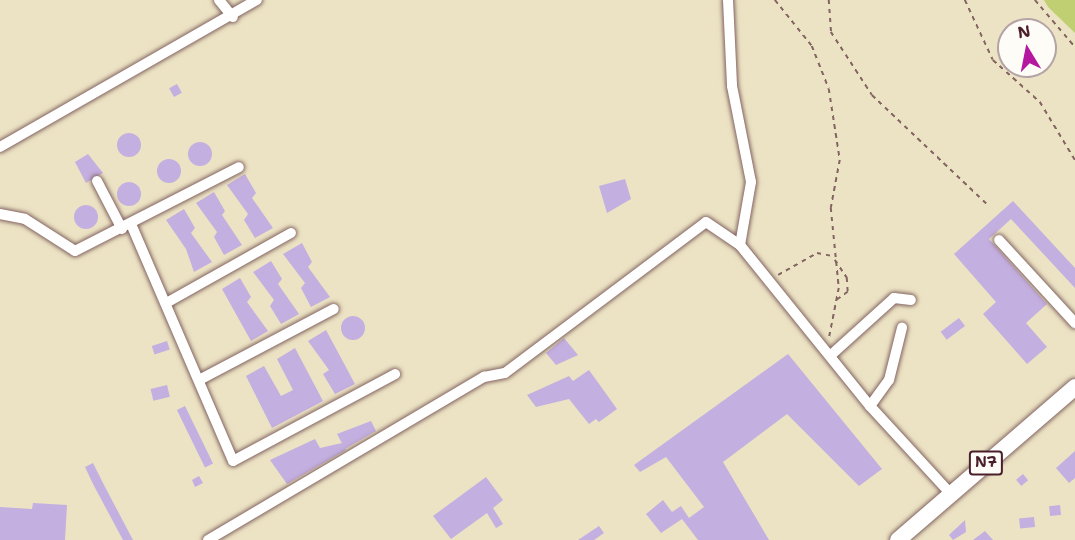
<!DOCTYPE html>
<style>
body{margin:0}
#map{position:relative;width:1075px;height:540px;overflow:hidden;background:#ece3c4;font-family:"Shantell Sans",sans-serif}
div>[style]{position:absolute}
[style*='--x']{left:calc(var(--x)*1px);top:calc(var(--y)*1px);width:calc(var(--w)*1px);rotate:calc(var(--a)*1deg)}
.green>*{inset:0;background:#c0cf72}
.building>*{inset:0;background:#c3afe0;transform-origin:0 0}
.round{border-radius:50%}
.path>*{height:1.5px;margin-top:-0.75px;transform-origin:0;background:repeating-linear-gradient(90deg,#836461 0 4.5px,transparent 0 9px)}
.roads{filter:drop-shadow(0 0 2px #836461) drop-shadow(0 0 2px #836461)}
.minor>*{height:10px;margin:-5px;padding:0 5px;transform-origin:5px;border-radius:5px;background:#fff}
.highway>*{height:16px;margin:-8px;padding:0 8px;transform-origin:8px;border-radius:8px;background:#fff}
span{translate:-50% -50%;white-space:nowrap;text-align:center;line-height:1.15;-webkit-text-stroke:4.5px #fdfcf7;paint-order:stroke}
.shield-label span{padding:2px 4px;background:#fdfcf7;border:2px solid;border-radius:4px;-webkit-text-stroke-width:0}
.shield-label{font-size:15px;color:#4a1f2b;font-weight:700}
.north{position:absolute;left:997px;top:18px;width:60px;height:60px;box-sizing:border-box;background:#fdfcf7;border:2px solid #b5a4a5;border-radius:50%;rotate:350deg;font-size:16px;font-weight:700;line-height:24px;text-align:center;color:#4a1f2b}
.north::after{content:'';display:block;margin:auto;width:21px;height:27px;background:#b5179e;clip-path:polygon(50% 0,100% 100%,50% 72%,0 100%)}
</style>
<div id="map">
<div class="green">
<div style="clip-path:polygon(1044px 0,1075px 0,1075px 33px,1048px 7px)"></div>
</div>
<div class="building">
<div style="left:177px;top:84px;width:10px;height:9px;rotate:61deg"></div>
<div class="round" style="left:117px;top:133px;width:24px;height:24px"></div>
<div class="round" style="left:188px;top:142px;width:24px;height:24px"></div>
<div style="clip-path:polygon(88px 154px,103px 173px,86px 183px,75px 162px)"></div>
<div class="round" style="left:157px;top:159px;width:24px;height:24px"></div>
<div style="clip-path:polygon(245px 174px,256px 193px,252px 198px,273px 228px,255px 238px,244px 220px,248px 214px,227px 185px)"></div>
<div style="clip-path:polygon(625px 179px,631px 199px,607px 213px,599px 186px)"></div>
<div class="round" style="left:117px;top:182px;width:24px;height:24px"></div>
<div style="clip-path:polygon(214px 192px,225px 211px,222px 215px,242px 245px,224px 255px,214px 237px,217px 232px,196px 203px)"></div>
<div style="clip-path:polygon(1013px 201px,1075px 268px,1075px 288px,1011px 219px,989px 239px,1047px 304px,1026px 323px,1047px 347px,1027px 364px,983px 314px,996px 302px,954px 254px)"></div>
<div class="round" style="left:74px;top:205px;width:24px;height:24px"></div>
<div style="clip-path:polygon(184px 209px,195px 228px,191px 233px,212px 262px,194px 272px,186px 249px,166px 220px)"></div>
<div style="clip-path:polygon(302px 243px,312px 262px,308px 267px,330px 297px,311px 307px,301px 288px,305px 283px,283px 254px)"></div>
<div style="clip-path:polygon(271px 261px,282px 279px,278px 284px,299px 314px,281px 324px,270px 306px,274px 300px,253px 272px)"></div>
<div style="clip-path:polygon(240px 278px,251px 297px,247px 302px,268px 331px,251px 341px,222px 289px)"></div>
<div class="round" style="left:341px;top:316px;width:24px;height:24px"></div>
<div style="left:959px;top:318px;width:10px;height:23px;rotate:53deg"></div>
<div style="clip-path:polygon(326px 330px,355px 384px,335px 394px,323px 374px,329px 370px,308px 341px)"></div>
<div style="clip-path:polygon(564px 338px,578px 355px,556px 365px,546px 353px)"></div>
<div style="left:167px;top:341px;width:9px;height:16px;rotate:72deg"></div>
<div style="clip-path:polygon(295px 348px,323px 401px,272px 428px,246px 376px,264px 366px,281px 396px,293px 390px,277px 359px)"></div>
<div style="clip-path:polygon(788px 354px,882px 469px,859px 486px,787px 414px,723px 462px,769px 540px,698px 540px,682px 519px,661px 533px,646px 514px,663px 500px,672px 512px,681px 506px,689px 518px,704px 507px,666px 457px,640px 472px,634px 465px)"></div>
<div style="clip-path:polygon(589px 370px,617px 409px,599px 422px,596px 419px,589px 424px,569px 399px,536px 407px,527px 395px,569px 376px,573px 381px)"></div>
<div style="left:167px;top:385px;width:12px;height:17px;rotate:76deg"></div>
<div style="left:185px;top:406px;width:64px;height:9px;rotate:64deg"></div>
<div style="clip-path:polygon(371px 421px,376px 431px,345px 449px,337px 434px)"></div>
<div style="clip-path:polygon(315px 439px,320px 448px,342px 443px,346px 450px,287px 484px,270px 460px)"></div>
<div style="clip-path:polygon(1075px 451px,1075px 478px,1069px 483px,1056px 468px)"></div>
<div style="clip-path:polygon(93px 463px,104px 485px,133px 540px,123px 540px,93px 484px,85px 467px)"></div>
<div style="left:1023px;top:474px;width:8px;height:9px;rotate:50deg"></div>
<div style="clip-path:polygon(199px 476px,203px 483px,195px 487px,192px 480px)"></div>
<div style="clip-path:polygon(486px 477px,503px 500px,493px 508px,503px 524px,496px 528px,487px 513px,451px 539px,433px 516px)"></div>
<div style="clip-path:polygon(33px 503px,67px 505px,65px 540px,0 540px,0 507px,32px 509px)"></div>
<div style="left:1060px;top:505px;width:10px;height:11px;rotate:84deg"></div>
<div style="left:1034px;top:517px;width:10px;height:15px;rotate:84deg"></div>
<div style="clip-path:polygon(965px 520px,966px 532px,953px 540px,949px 535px)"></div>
<div style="clip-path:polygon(599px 526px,604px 533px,594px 540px,578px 540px)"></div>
<div style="clip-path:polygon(985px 531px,993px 540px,973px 540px)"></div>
</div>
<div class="path">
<div style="--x:775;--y:0;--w:59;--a:51.2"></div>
<div style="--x:812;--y:46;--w:46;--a:68.4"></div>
<div style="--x:829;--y:89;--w:72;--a:81.2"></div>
<div style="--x:840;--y:160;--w:49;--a:100.6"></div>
<div style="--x:831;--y:208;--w:80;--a:84.3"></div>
<div style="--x:839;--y:288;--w:52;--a:101.1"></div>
<div style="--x:829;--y:0;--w:32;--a:86"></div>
<div style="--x:831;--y:32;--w:75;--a:56.9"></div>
<div style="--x:872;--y:95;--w:161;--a:43.5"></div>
<div style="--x:965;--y:0;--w:66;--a:65"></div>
<div style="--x:993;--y:60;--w:63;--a:41.8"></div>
<div style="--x:1040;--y:102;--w:68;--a:58.9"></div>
<div style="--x:1035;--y:0;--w:62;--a:49.6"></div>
<div style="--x:835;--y:260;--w:22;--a:56"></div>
<div style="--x:847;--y:278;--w:14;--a:86"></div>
<div style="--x:848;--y:292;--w:14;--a:144"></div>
<div style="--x:778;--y:275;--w:45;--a:-29.4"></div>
<div style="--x:817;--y:253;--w:15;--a:11"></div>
</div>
<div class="roads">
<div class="minor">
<div style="--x:219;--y:0;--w:22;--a:51"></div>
<div style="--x:728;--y:0;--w:86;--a:87.3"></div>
<div style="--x:732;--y:86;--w:98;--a:78.8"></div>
<div style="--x:751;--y:182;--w:64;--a:99.9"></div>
<div style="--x:0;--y:147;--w:296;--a:-29.8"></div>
<div style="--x:97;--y:181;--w:54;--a:62.5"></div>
<div style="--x:0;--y:214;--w:25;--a:11"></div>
<div style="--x:25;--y:219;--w:59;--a:32.6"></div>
<div style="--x:75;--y:251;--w:184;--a:-27.1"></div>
<div style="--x:131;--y:224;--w:258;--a:66.7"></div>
<div style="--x:233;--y:461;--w:184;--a:-28.2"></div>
<div style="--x:999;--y:240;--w:113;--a:47.5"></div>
<div style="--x:168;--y:302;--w:141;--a:-29.3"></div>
<div style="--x:831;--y:355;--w:85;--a:-42.1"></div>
<div style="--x:894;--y:298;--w:17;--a:7"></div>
<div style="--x:201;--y:379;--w:150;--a:-27.8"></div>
<div style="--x:870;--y:406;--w:32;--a:-54"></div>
<div style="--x:889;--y:380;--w:54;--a:-76"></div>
<div style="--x:208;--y:540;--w:321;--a:-30.6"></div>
<div style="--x:484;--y:377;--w:21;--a:-11"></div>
<div style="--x:505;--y:373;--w:251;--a:-36.9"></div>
<div style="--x:706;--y:222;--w:41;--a:34.1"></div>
<div style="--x:740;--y:245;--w:207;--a:51.1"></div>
<div style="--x:870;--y:406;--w:120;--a:47.4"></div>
</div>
<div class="highway">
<div style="--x:898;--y:540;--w:234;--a:-40.8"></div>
</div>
</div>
<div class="shield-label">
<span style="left:986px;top:463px">N7</span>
</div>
<div class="north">N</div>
</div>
